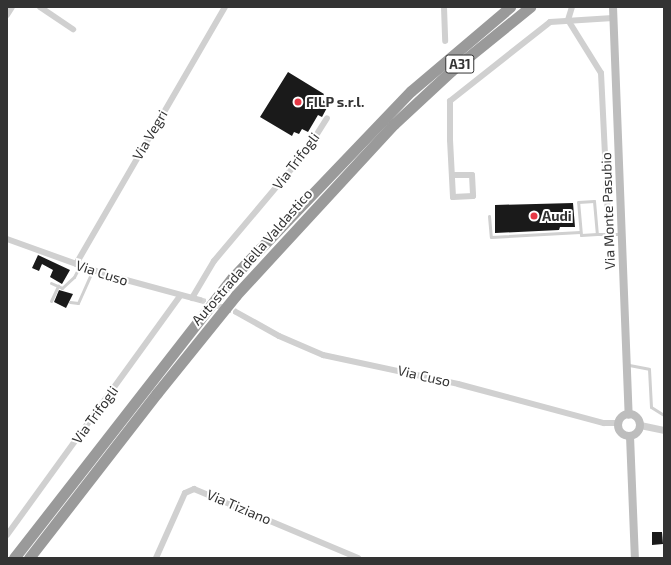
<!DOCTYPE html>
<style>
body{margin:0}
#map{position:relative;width:671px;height:565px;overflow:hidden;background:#fff;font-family:"Exo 2",sans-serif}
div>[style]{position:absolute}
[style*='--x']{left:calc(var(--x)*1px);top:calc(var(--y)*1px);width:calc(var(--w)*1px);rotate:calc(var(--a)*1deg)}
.building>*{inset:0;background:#1a1a1a}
.minor-tunnel>*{height:6px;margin-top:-3px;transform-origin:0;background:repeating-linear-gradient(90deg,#d6d6d6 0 6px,transparent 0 9px)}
.service>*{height:3px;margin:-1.5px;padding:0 1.5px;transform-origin:1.5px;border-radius:1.5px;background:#d0d0d0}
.minor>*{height:6px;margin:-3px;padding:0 3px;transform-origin:3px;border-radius:3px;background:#d0d0d0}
.tertiary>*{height:7px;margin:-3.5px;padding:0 3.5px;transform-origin:3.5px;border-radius:3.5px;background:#d0d0d0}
.secondary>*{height:8px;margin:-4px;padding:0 4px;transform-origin:4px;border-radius:4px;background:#bdbdbd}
.secondary>.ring{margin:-4px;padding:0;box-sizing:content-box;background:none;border:8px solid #bdbdbd;border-radius:50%}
.motorway>*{height:11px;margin:-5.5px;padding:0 5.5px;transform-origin:5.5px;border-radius:5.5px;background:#9a9a9a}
.dots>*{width:11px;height:11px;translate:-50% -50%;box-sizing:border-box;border:2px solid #fff;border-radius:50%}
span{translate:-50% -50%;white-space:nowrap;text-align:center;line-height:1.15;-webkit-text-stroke:4px #fff;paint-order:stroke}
.shield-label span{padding:1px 3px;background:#fff;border:1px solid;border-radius:3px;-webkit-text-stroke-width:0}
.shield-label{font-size:13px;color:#333;font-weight:700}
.poi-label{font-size:14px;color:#333;font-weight:700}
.left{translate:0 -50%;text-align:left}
.street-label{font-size:14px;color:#333}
.frame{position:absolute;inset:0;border:8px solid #333;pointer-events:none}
</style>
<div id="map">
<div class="building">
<div style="clip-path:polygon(288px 72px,324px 94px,321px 99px,329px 104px,322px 117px,318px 115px,308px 132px,302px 129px,299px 134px,294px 132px,292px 136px,260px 117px)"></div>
<div style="clip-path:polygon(573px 203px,575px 227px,560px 227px,559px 230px,495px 233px,495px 205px)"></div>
<div style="clip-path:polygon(38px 255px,70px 270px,62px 284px,50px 277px,53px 270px,42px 264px,39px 271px,32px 268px)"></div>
<div style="clip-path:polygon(59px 290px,73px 294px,66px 308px,54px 302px)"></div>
<div style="clip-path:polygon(652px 532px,662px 532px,663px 544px,652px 545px)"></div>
</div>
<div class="minor-tunnel">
<div style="--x:200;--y:300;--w:38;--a:18"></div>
</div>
<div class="service">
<div style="--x:489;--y:216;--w:21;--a:85"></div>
<div style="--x:491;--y:237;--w:89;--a:-3.2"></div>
<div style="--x:597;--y:234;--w:16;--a:176"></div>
<div style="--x:581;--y:235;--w:33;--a:-95"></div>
<div style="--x:578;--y:202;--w:16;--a:-4"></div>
<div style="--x:594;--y:201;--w:33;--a:85"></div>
<div style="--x:597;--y:234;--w:25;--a:0"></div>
<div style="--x:51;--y:283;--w:12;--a:24"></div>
<div style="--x:62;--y:288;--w:16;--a:-43"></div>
<div style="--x:74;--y:277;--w:13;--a:-63"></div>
<div style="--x:51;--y:301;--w:17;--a:-65"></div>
<div style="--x:70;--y:302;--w:8;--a:7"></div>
<div style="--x:78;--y:303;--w:36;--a:-66"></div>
<div style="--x:629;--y:365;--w:20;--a:11"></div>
<div style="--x:649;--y:369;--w:38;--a:87"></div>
<div style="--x:651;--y:407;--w:15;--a:32"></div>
</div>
<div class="minor">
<div style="--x:40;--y:7;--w:40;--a:34"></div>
<div style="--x:444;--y:7;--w:34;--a:88"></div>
<div style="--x:7;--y:15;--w:9;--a:-58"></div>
<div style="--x:568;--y:20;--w:62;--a:58.1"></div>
<div style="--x:601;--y:73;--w:161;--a:87.2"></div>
<div style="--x:568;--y:20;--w:14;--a:-73"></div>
<div style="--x:452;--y:175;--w:20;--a:0"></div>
<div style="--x:472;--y:175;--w:21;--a:87"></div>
<div style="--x:473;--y:196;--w:20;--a:177"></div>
<div style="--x:453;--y:197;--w:57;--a:-93"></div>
<div style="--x:450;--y:140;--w:39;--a:-90"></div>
<div style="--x:450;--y:101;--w:127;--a:-38.3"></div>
<div style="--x:550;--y:22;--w:63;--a:-3.6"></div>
<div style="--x:7;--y:239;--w:103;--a:19.8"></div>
<div style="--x:104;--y:274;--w:99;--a:15.2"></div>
<div style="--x:76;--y:264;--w:297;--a:-59.9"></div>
<div style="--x:192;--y:298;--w:43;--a:-59.3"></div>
<div style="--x:214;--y:261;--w:141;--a:-49.9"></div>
<div style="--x:305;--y:153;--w:41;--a:-57.8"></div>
<div style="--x:236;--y:312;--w:49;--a:29.2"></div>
<div style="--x:279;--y:336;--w:48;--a:23.4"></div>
<div style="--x:323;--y:355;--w:138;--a:12.1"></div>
<div style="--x:458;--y:384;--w:151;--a:15"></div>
<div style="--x:604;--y:423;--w:15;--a:0"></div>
<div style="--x:7;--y:535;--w:296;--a:-54.1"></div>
<div style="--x:156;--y:558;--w:71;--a:-66"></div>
<div style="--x:185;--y:493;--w:10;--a:-24"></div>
<div style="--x:194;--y:489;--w:178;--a:22.8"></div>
</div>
<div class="tertiary">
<div style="--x:640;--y:425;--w:25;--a:12"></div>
</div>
<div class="secondary">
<div style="--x:613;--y:7;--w:408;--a:87.8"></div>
<div class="ring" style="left:618px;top:414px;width:14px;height:14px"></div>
<div style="--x:630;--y:436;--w:122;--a:87.7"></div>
</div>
<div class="motorway">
<div style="--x:14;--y:558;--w:356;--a:-52.1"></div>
<div style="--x:233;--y:277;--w:257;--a:-46.3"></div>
<div style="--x:411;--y:91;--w:130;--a:-40.3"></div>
<div style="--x:29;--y:558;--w:209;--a:-52.2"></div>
<div style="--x:157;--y:393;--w:126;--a:-51.1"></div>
<div style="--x:236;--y:295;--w:233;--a:-47.3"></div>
<div style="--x:394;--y:124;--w:78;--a:-42.9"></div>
<div style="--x:451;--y:71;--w:102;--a:-39"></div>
</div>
<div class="dots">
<div style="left:298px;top:102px;background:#e63946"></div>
<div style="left:534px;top:216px;background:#e63946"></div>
</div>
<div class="shield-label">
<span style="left:460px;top:64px">A31</span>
</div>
<div class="poi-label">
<span class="left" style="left:306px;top:102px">FILP s.r.l.</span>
<span class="left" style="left:542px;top:216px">Audi</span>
</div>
<div class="street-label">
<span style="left:150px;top:135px;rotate:-60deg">Via Vegri</span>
<span style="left:296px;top:161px;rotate:-53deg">Via Trifogli</span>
<span style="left:608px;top:211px;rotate:-92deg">Via Monte Pasubio</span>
<span style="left:252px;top:257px;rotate:-49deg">Autostrada della Valdastico</span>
<span style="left:102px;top:273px;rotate:18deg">Via Cuso</span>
<span style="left:424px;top:376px;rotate:13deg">Via Cuso</span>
<span style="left:95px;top:415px;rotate:-54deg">Via Trifogli</span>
<span style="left:239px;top:507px;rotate:23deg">Via Tiziano</span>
</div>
<div class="frame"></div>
</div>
